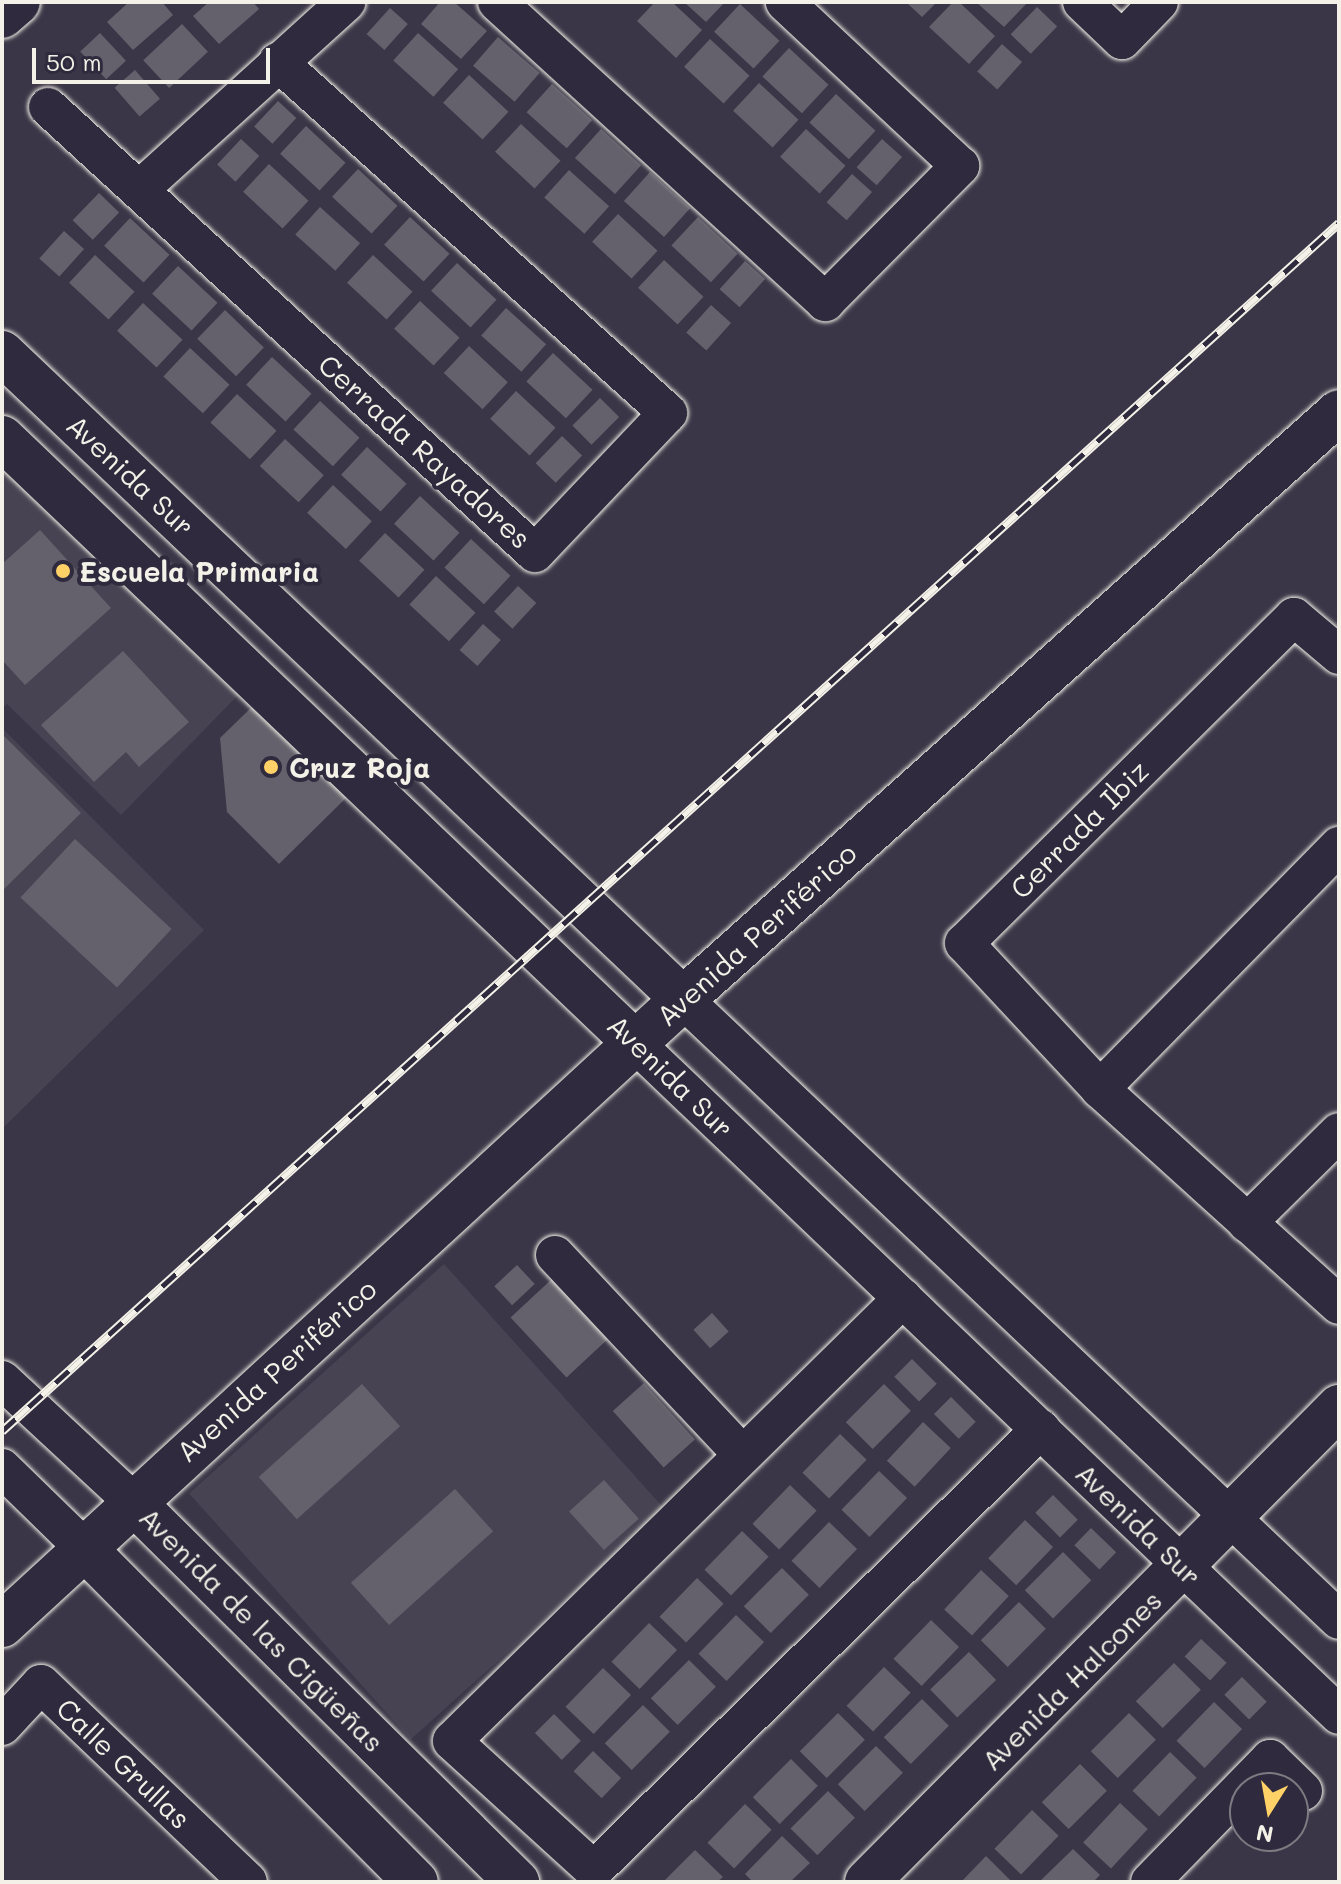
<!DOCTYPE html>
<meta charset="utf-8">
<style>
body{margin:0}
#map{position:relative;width:1341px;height:1884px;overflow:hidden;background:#3b3647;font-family:Mali,sans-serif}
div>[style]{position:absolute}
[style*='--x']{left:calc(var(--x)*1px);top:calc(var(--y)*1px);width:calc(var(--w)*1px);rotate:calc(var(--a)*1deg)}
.built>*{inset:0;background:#484352;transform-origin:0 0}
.building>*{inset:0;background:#65616c;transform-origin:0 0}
.roads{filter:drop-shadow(0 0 2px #f4f1e8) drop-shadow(0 0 2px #f4f1e8)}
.minor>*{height:38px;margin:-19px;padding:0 19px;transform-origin:19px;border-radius:19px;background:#2f2a3d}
.major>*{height:44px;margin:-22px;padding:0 22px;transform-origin:22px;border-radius:22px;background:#2f2a3d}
.rail>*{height:9px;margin-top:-4.5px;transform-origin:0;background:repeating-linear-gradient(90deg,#2f2a3d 0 18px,#f4f1e8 0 36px);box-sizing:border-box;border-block:2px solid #f4f1e8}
.dots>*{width:22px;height:22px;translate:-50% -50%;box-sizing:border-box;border:4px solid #2f2a3d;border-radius:50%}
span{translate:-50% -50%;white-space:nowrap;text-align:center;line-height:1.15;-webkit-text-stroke:8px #2f2a3d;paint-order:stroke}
.street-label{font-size:28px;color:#f4f1e8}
.poi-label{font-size:28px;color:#f4f1e8;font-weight:700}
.left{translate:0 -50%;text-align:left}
.frame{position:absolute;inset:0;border:4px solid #f4f1e8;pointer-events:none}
.north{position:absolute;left:1229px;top:1772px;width:80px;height:80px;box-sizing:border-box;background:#2f2a3d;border:2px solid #7e7a81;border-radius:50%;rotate:191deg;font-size:22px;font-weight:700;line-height:32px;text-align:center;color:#f4f1e8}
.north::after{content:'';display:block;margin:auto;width:28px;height:36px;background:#ffd166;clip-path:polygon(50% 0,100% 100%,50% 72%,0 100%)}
.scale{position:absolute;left:32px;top:48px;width:238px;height:36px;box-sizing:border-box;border:4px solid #f4f1e8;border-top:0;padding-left:10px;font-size:24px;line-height:28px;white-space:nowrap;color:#f4f1e8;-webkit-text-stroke:6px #2f2a3d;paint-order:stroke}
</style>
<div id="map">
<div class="built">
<div style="clip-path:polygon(2px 454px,244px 689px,121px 815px,7px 704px,2px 708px)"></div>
<div style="clip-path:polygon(2px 728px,204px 930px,2px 1129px)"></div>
<div style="left:444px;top:1264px;width:331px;height:343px;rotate:48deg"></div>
</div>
<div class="building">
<div style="clip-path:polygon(129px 2px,162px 2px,173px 15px,133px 50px,107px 22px)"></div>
<div style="clip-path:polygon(209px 2px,253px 2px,259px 9px,219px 44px,193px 16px)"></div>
<div style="clip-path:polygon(440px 2px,454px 2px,487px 31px,461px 59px,421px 24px)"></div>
<div style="clip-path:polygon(655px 2px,672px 2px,702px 30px,676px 58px,637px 21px)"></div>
<div style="clip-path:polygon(684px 2px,725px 2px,706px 22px)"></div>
<div style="clip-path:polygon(906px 2px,937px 2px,922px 17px)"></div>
<div style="clip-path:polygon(953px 2px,959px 2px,995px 36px,969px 64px,929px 27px)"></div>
<div style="clip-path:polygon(976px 2px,1028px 2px,1004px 27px)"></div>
<div style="left:740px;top:4px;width:54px;height:38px;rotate:43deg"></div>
<div style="left:1037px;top:7px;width:28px;height:38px;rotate:44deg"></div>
<div style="left:390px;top:8px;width:24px;height:35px;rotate:42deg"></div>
<div style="left:182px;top:24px;width:38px;height:53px;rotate:47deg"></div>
<div style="left:100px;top:33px;width:38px;height:27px;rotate:47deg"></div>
<div style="left:418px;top:33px;width:54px;height:37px;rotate:42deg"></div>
<div style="left:498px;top:37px;width:55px;height:38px;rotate:41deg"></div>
<div style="left:710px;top:39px;width:54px;height:38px;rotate:43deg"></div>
<div style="left:1002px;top:44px;width:27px;height:37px;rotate:42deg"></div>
<div style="left:789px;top:48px;width:54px;height:39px;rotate:43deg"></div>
<div style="left:135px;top:70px;width:38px;height:27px;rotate:49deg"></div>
<div style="left:469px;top:75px;width:54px;height:38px;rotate:43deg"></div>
<div style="left:759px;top:83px;width:54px;height:38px;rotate:43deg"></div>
<div style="left:552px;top:84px;width:54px;height:38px;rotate:42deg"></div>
<div style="left:836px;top:94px;width:54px;height:39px;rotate:43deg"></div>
<div style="left:278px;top:101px;width:25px;height:35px;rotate:43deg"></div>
<div style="left:521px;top:124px;width:54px;height:38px;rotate:43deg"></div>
<div style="left:306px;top:126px;width:54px;height:38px;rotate:43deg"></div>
<div style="left:601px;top:129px;width:54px;height:39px;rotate:42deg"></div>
<div style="left:806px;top:129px;width:54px;height:38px;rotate:43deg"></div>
<div style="left:241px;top:139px;width:25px;height:35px;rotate:43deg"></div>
<div style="left:882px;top:139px;width:27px;height:38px;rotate:42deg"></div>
<div style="left:269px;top:164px;width:54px;height:38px;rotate:43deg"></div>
<div style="left:358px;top:169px;width:54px;height:38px;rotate:43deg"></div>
<div style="left:569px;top:170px;width:54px;height:37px;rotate:42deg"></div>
<div style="left:650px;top:172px;width:54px;height:39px;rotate:42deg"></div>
<div style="left:852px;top:174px;width:27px;height:38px;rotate:42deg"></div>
<div style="left:99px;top:193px;width:28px;height:38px;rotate:44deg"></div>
<div style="left:320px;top:207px;width:54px;height:37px;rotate:42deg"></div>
<div style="left:618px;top:214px;width:54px;height:38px;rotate:43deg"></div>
<div style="left:410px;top:217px;width:54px;height:38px;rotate:43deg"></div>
<div style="left:698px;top:217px;width:54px;height:39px;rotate:43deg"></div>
<div style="left:130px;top:218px;width:54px;height:38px;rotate:43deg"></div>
<div style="left:64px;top:231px;width:27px;height:37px;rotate:42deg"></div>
<div style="left:95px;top:255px;width:54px;height:38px;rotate:43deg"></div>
<div style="left:373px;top:255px;width:54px;height:38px;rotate:43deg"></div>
<div style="left:664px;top:260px;width:54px;height:38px;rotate:43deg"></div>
<div style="left:745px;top:261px;width:27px;height:38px;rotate:42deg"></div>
<div style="left:457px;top:263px;width:54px;height:38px;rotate:43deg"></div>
<div style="left:178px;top:266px;width:54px;height:38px;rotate:43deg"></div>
<div style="left:420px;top:301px;width:54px;height:38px;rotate:43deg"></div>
<div style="left:143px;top:303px;width:54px;height:38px;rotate:43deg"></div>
<div style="left:711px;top:305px;width:27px;height:37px;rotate:42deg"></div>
<div style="left:506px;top:308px;width:54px;height:37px;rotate:42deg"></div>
<div style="left:225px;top:310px;width:54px;height:40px;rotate:44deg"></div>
<div style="left:469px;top:346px;width:53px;height:37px;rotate:43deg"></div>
<div style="left:190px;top:348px;width:54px;height:39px;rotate:43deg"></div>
<div style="left:553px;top:353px;width:54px;height:39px;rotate:43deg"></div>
<div style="left:272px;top:357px;width:54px;height:38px;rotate:43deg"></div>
<div style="left:516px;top:391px;width:54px;height:38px;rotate:43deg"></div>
<div style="left:237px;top:394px;width:54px;height:39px;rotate:43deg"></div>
<div style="left:600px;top:398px;width:27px;height:39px;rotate:45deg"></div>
<div style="left:320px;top:401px;width:54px;height:39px;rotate:43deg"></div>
<div style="left:562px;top:436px;width:28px;height:38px;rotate:44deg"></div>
<div style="left:285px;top:439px;width:53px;height:37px;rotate:43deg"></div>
<div style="left:367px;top:447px;width:54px;height:38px;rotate:43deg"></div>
<div style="left:333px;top:485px;width:53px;height:38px;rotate:43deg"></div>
<div style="left:420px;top:496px;width:54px;height:38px;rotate:43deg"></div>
<div style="clip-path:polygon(40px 530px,111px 608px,25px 685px,2px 660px,2px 564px)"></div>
<div style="left:385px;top:533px;width:54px;height:38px;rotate:43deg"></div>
<div style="left:471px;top:539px;width:54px;height:39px;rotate:43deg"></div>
<div style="left:436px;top:576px;width:54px;height:39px;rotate:43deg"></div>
<div style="left:518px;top:586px;width:25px;height:35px;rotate:43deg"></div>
<div style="left:483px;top:624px;width:24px;height:35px;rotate:42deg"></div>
<div style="clip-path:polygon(123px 651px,189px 722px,139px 767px,126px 752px,94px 782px,41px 725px)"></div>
<div style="clip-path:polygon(256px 703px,349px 795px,279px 864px,227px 812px,220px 738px)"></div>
<div style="clip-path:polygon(2px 734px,81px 813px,2px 891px)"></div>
<div style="left:75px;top:839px;width:132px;height:80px;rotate:43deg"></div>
<div style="left:517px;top:1265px;width:26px;height:31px;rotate:47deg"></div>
<div style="left:553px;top:1278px;width:82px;height:58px;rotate:47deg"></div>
<div style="left:712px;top:1313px;width:25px;height:25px;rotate:48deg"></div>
<div style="left:912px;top:1359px;width:35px;height:25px;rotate:45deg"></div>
<div style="left:644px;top:1383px;width:76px;height:42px;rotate:48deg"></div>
<div style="left:362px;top:1384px;width:57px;height:139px;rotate:48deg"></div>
<div style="left:884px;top:1384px;width:38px;height:54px;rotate:45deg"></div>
<div style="left:951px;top:1397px;width:35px;height:24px;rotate:45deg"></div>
<div style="left:923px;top:1422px;width:38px;height:53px;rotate:43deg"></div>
<div style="left:840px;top:1434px;width:37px;height:54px;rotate:44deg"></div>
<div style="left:879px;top:1471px;width:39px;height:54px;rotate:44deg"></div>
<div style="left:604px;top:1480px;width:52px;height:47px;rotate:48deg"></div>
<div style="left:790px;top:1485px;width:37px;height:54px;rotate:44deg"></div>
<div style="left:455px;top:1489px;width:57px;height:140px;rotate:48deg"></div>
<div style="left:1053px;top:1495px;width:35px;height:25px;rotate:45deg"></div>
<div style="left:1025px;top:1520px;width:39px;height:53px;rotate:44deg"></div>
<div style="left:829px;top:1522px;width:39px;height:54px;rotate:44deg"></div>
<div style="left:1091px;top:1528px;width:35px;height:24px;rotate:44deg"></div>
<div style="left:742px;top:1531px;width:37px;height:54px;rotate:44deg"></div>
<div style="left:1063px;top:1552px;width:40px;height:54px;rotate:45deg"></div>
<div style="left:782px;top:1568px;width:38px;height:54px;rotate:45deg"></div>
<div style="left:981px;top:1570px;width:38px;height:54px;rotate:43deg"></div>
<div style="left:697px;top:1578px;width:37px;height:54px;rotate:44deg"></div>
<div style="left:1019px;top:1602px;width:38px;height:54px;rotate:45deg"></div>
<div style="left:736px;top:1615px;width:39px;height:54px;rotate:44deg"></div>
<div style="left:931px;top:1620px;width:39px;height:54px;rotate:44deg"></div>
<div style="left:649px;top:1623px;width:39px;height:54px;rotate:44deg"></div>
<div style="left:1201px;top:1639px;width:35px;height:24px;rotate:43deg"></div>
<div style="left:969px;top:1652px;width:39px;height:54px;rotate:46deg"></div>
<div style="left:689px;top:1660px;width:38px;height:54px;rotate:45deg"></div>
<div style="left:1174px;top:1663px;width:38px;height:54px;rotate:45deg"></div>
<div style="left:884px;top:1667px;width:37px;height:54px;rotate:44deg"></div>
<div style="left:603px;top:1668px;width:39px;height:54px;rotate:44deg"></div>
<div style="left:1242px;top:1677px;width:35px;height:25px;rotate:45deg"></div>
<div style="left:922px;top:1699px;width:38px;height:54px;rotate:45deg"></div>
<div style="left:1214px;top:1702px;width:39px;height:54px;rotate:44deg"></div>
<div style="left:643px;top:1705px;width:38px;height:54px;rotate:45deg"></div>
<div style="left:838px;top:1713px;width:38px;height:54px;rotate:45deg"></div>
<div style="left:1129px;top:1713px;width:38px;height:54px;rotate:45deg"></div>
<div style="left:554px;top:1714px;width:38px;height:27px;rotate:45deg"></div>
<div style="left:876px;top:1746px;width:38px;height:54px;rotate:45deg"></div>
<div style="left:593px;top:1751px;width:39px;height:28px;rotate:44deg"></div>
<div style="left:1170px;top:1752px;width:37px;height:54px;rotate:44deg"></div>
<div style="left:791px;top:1759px;width:38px;height:54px;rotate:45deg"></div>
<div style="left:1080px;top:1764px;width:38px;height:54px;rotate:45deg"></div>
<div style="left:828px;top:1791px;width:38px;height:53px;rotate:45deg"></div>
<div style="left:1120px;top:1803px;width:38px;height:54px;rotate:43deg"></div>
<div style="left:745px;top:1804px;width:37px;height:54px;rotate:44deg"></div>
<div style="left:1032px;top:1810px;width:37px;height:54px;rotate:44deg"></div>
<div style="clip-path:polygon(782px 1836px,810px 1863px,790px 1882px,753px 1882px,745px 1874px)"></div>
<div style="clip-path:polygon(1073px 1849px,1100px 1875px,1093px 1882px,1039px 1882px)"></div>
<div style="clip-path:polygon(695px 1850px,723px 1877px,717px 1882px,663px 1882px)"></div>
<div style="clip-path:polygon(986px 1856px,1012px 1882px,961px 1882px)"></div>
</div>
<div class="roads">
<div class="minor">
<div style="--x:497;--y:2;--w:445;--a:42.4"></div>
<div style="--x:825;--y:302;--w:192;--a:-45.2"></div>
<div style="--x:960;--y:166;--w:240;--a:-136.9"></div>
<div style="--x:1082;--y:2;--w:55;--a:43.5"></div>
<div style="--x:1122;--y:40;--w:53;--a:-45.8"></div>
<div style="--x:48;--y:107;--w:660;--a:42.48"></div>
<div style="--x:535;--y:553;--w:193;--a:-46.5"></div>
<div style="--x:668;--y:413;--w:525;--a:-138.01"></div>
<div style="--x:139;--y:190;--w:280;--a:-42.2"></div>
<div style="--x:1339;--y:655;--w:59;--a:-139.8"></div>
<div style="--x:1294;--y:617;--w:464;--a:135.3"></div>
<div style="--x:964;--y:943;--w:200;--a:47"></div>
<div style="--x:1100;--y:1089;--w:322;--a:42.1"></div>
<div style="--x:683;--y:999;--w:903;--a:43.43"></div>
<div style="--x:635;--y:1043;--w:973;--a:43.67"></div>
<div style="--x:1100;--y:1089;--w:341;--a:-45.5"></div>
<div style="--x:1247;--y:1223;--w:129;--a:-44.7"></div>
<div style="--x:555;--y:1255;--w:273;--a:46.8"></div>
<div style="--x:903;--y:1298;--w:632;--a:135.51"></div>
<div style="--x:452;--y:1741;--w:192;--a:42.3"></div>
<div style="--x:594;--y:1870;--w:628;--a:-44.61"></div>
<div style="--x:2;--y:1380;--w:178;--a:42.9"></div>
<div style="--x:2;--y:1468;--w:117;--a:44.3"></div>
<div style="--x:2;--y:1726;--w:57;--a:-47.1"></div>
<div style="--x:41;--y:1684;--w:286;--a:43.7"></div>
<div style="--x:1150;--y:1882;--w:172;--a:-45.7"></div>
<div style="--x:1270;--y:1759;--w:46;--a:44.1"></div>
</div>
<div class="major">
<div style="--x:2;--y:16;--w:21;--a:-41"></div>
<div style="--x:2;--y:353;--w:939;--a:43.49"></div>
<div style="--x:2;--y:438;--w:876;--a:43.7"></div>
<div style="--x:132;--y:1501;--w:542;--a:44.7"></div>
<div style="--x:86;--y:1550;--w:468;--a:45.2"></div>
<div style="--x:2;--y:1625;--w:925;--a:-42.59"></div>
<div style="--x:683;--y:999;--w:880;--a:-41.82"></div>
<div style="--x:867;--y:1882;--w:670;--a:-45.18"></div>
</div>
</div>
<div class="rail">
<div style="--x:2;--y:1431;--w:1802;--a:-42.1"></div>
</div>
<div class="dots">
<div style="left:63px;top:571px;background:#ffd166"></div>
<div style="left:271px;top:767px;background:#ffd166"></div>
</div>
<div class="street-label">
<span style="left:425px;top:451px;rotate:42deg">Cerrada Rayadores</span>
<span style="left:131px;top:475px;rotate:43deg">Avenida Sur</span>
<span style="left:1079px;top:829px;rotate:-45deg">Cerrada Ibiz</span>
<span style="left:756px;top:934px;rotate:-42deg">Avenida Periférico</span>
<span style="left:671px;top:1076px;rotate:44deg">Avenida Sur</span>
<span style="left:276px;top:1370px;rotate:-42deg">Avenida Periférico</span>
<span style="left:1139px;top:1524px;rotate:44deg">Avenida Sur</span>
<span style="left:262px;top:1629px;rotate:45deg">Avenida de las Cigüeñas</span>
<span style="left:1071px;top:1680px;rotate:-45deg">Avenida Halcones</span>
<span style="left:124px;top:1763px;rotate:44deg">Calle Grullas</span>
</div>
<div class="poi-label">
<span class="left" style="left:79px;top:571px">Escuela Primaria</span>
<span class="left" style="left:289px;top:767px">Cruz Roja</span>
</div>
<div class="frame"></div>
<div class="north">N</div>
<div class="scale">50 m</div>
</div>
